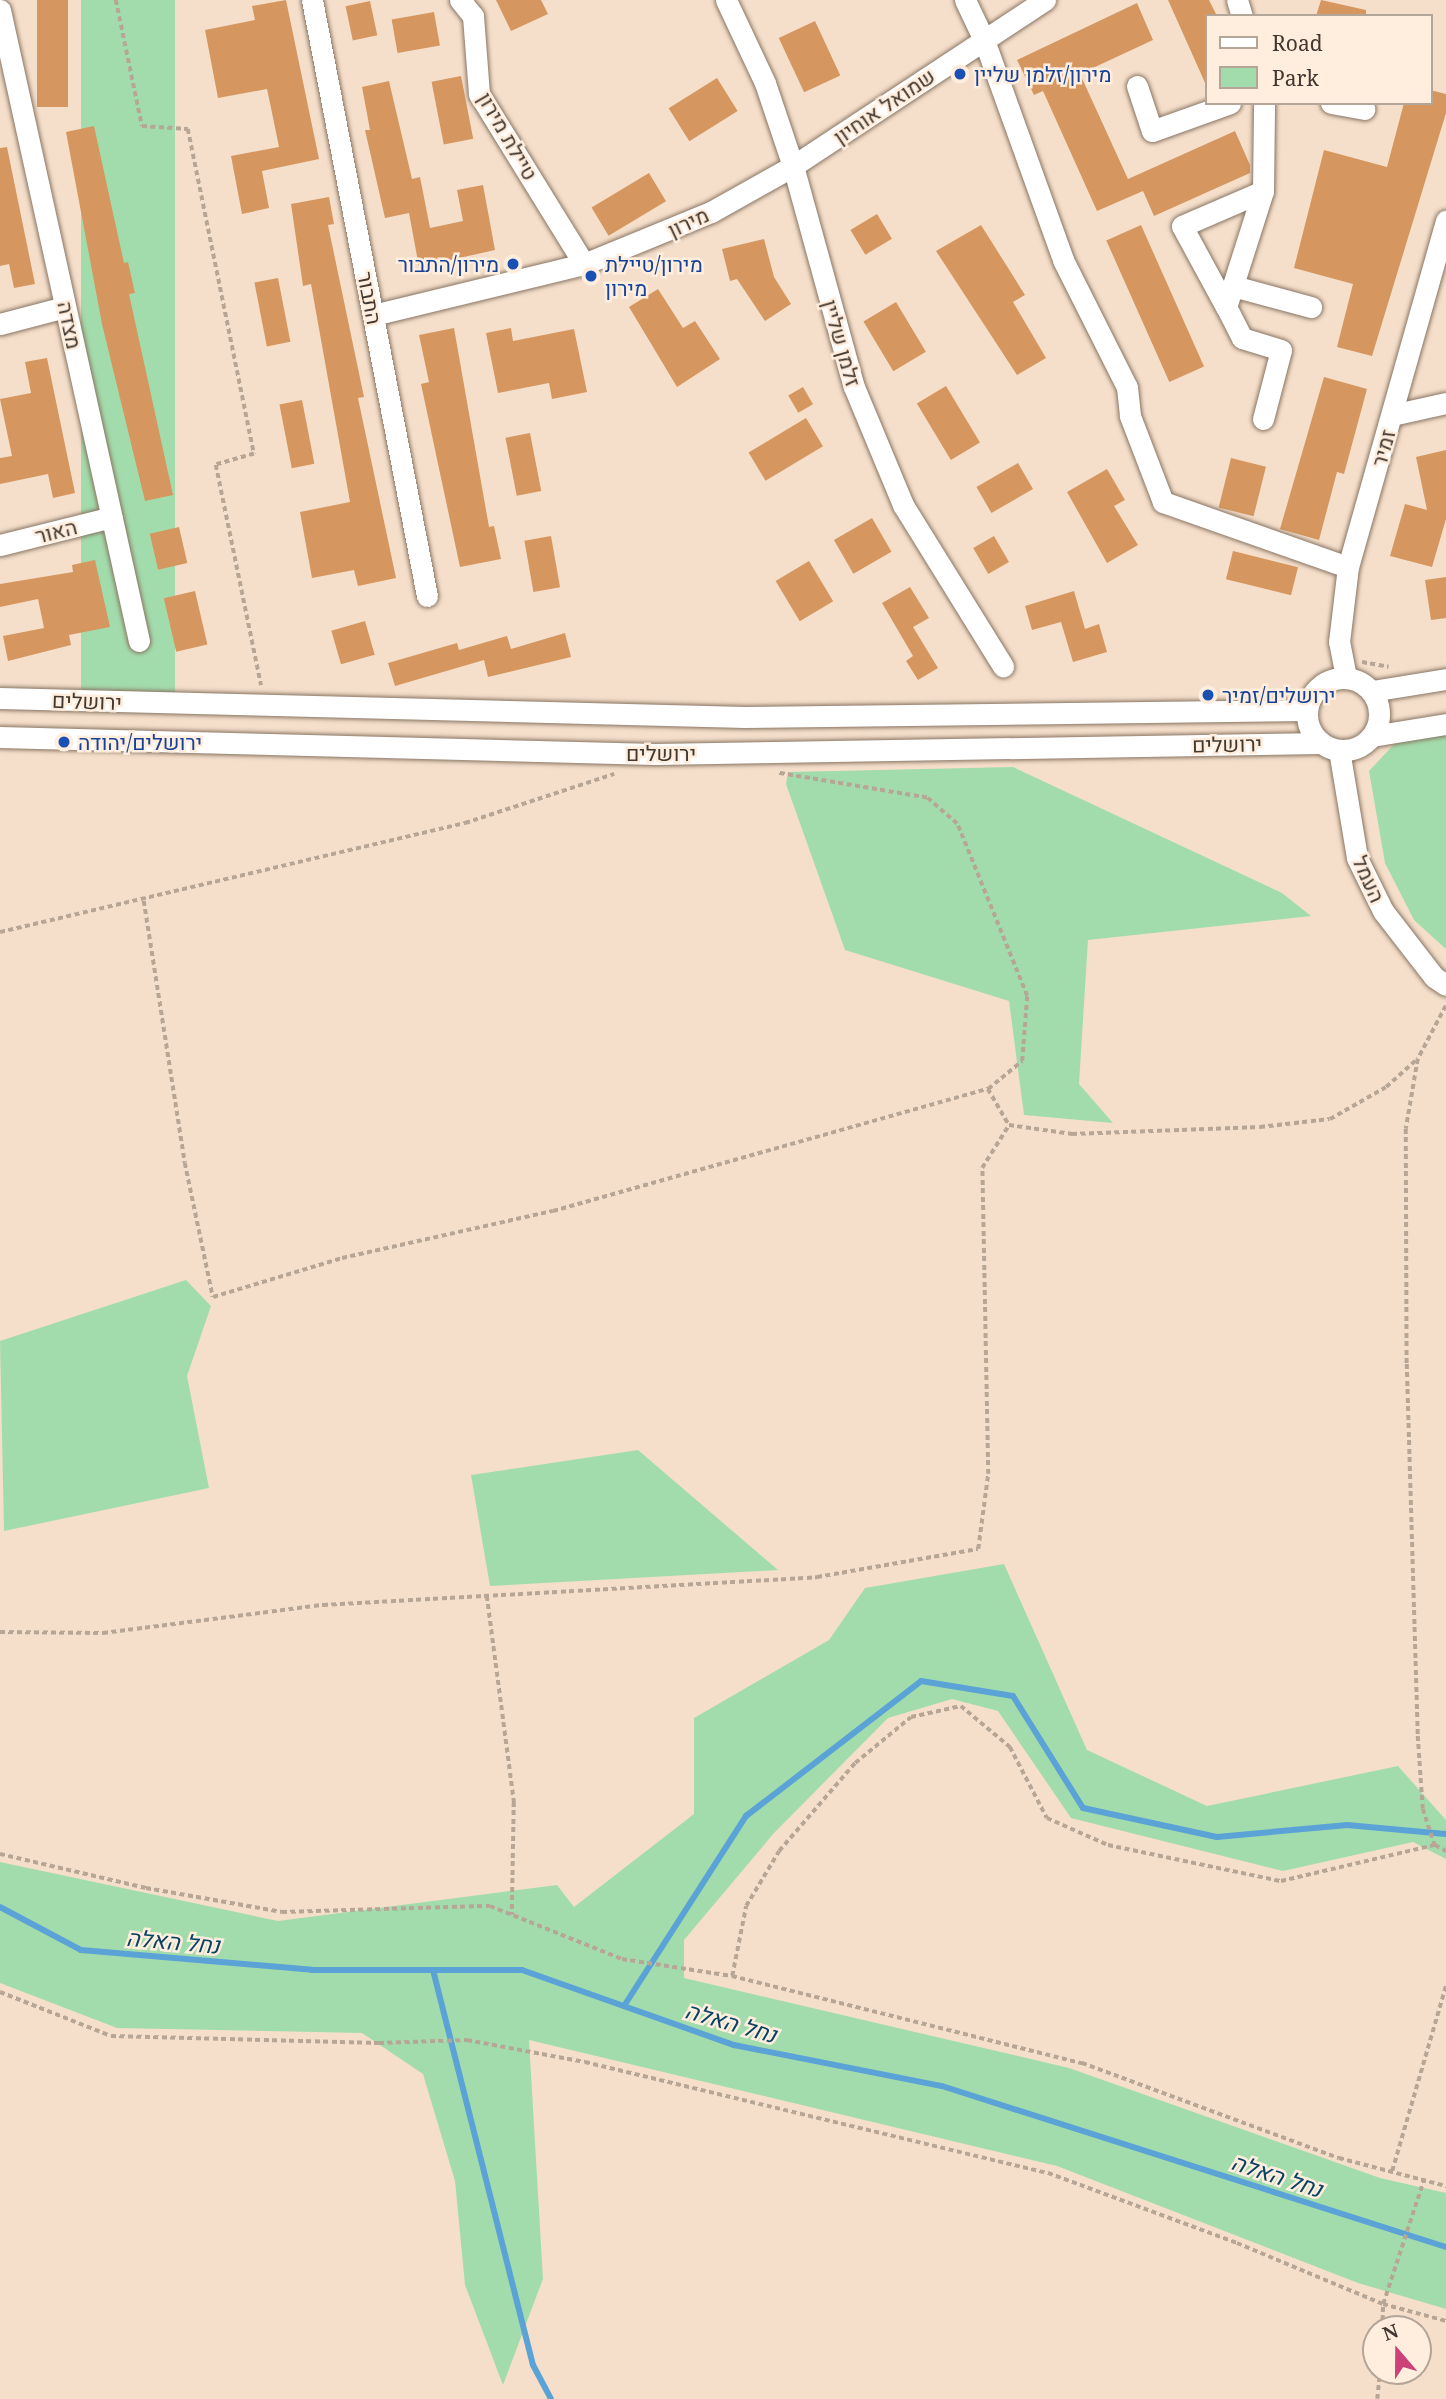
<!DOCTYPE html>
<meta charset="utf-8">
<style>
body{margin:0}
#map{position:relative;width:1446px;height:2399px;overflow:hidden;background:#f5dfcb;font-family:"Noto Serif",Heebo,serif}
div>[style]{position:absolute}
[style*='--x']{left:calc(var(--x)*1px);top:calc(var(--y)*1px);width:calc(var(--w)*1px);rotate:calc(var(--a)*1deg)}
.green>*{inset:0;background:#a3dcac;transform-origin:0 0}
.stream>*{height:6px;margin:-3px;padding:0 3px;transform-origin:3px;border-radius:3px;background:#5ba3d6}
.building>*{inset:0;background:#d5975f;transform-origin:0 0}
.path>*{height:3.5px;margin-top:-1.75px;transform-origin:0;background:repeating-linear-gradient(90deg,#b7a696 0 5px,transparent 0 8.5px)}
.roads{filter:drop-shadow(0 0 2px #887563) drop-shadow(0 0 2px #887563)}
.minor>*{height:21px;margin:-10.5px;padding:0 10.5px;transform-origin:10.5px;border-radius:10.5px;background:#fff}
.minor>.ring{margin:-10.5px;padding:0;box-sizing:content-box;background:none;border:21px solid #fff;border-radius:50%}
.dots>*{width:19px;height:19px;translate:-50% -50%;box-sizing:border-box;border:4px solid #ffeddd;border-radius:50%}
span{translate:-50% -50%;white-space:nowrap;text-align:center;line-height:1.15;-webkit-text-stroke:5px #ffeddd;paint-order:stroke}
.transit-label{font-size:21px;color:#164399}
.left{translate:0 -50%;text-align:left}
.right{translate:-100% -50%;text-align:right}
.street-label{font-size:21px;color:#413831}
.water-label{font-size:23px;color:#084365;font-style:italic}
.legend{position:absolute;left:1205px;top:14px;width:228px;height:91px;box-sizing:border-box;background:#ffeddd;border:2px solid #b3a598;margin:0;padding:9px 12px;list-style:none;font-size:21px;color:#413831}
.legend li{display:flex;align-items:center;gap:14px;height:35px}
.legend b{width:35px;border:2px solid #b3a598}
.north{position:absolute;left:1362px;top:2315px;width:70px;height:70px;box-sizing:border-box;background:#ffeddd;border:2px solid #b3a598;border-radius:50%;rotate:340deg;font-size:19px;font-weight:700;line-height:28px;text-align:center;color:#413831}
.north::after{content:'';display:block;margin:auto;width:24px;height:32px;background:#cc4178;clip-path:polygon(50% 0,100% 100%,50% 72%,0 100%)}
</style>
<div id="map">
<div class="green">
<div style="left:81px;top:0;width:94px;height:701px"></div>
<div style="clip-path:polygon(1446px 733px,1446px 949px,1414px 920px,1385px 863px,1369px 771px,1398px 740px)"></div>
<div style="clip-path:polygon(1013px 767px,1282px 893px,1311px 916px,1088px 940px,1079px 1084px,1113px 1123px,1024px 1115px,1009px 1001px,845px 950px,786px 784px,788px 772px)"></div>
<div style="clip-path:polygon(186px 1280px,211px 1306px,187px 1376px,209px 1488px,4px 1531px,0 1341px)"></div>
<div style="clip-path:polygon(638px 1450px,778px 1570px,490px 1586px,471px 1475px)"></div>
<div style="clip-path:polygon(1004px 1564px,1087px 1750px,1207px 1806px,1398px 1766px,1446px 1820px,1446px 1859px,1413px 1842px,1283px 1871px,1071px 1818px,998px 1711px,952px 1699px,888px 1718px,774px 1833px,684px 1940px,684px 1978px,1069px 2068px,1380px 2178px,1446px 2193px,1446px 2309px,1358px 2283px,1057px 2166px,529px 2040px,543px 2279px,503px 2385px,465px 2285px,455px 2181px,423px 2074px,362px 2033px,117px 2028px,0 1983px,0 1862px,278px 1921px,557px 1885px,574px 1907px,694px 1814px,694px 1718px,829px 1640px,865px 1588px)"></div>
</div>
<div class="stream">
<div style="--x:0;--y:1907;--w:92;--a:28"></div>
<div style="--x:81;--y:1950;--w:232;--a:4.9"></div>
<div style="--x:312;--y:1970;--w:210;--a:0"></div>
<div style="--x:522;--y:1970;--w:225;--a:19.5"></div>
<div style="--x:734;--y:2045;--w:212;--a:11.2"></div>
<div style="--x:942;--y:2086;--w:529;--a:17.72"></div>
<div style="--x:433;--y:1970;--w:407;--a:75.8"></div>
<div style="--x:533;--y:2365;--w:38;--a:62"></div>
<div style="--x:624;--y:2006;--w:226;--a:-57.3"></div>
<div style="--x:746;--y:1816;--w:221;--a:-37.6"></div>
<div style="--x:921;--y:1681;--w:93;--a:9.3"></div>
<div style="--x:1013;--y:1696;--w:132;--a:58"></div>
<div style="--x:1083;--y:1808;--w:137;--a:12.2"></div>
<div style="--x:1217;--y:1837;--w:131;--a:-5.3"></div>
<div style="--x:1347;--y:1825;--w:99;--a:5.2"></div>
</div>
<div class="building">
<div style="left:37px;top:0;width:31px;height:107px"></div>
<div style="clip-path:polygon(286px 0,319px 159px,262px 171px,269px 208px,242px 214px,231px 156px,279px 147px,271px 108px,267px 89px,218px 98px,205px 30px,255px 20px,252px 6px)"></div>
<div style="clip-path:polygon(496px 0,541px 0,548px 14px,511px 31px)"></div>
<div style="clip-path:polygon(1168px 0,1209px 0,1217px 16px,1206px 16px,1206px 85px)"></div>
<div style="clip-path:polygon(1321px 0,1366px 10px,1366px 16px,1316px 16px)"></div>
<div style="left:370px;top:1px;width:35px;height:25px;rotate:78deg"></div>
<div style="clip-path:polygon(1137px 3px,1153px 40px,1080px 74px,1128px 179px,1235px 131px,1250px 165px,1250px 173px,1154px 216px,1143px 191px,1097px 211px,1043px 91px,1034px 95px,1017px 60px)"></div>
<div style="left:434px;top:12px;width:34px;height:43px;rotate:80deg"></div>
<div style="left:815px;top:21px;width:60px;height:40px;rotate:65deg"></div>
<div style="left:461px;top:76px;width:64px;height:30px;rotate:79deg"></div>
<div style="left:717px;top:78px;width:39px;height:57px;rotate:58deg"></div>
<div style="clip-path:polygon(389px 81px,412px 179px,420px 177px,430px 228px,463px 221px,457px 190px,483px 185px,495px 250px,419px 267px,409px 213px,385px 218px,365px 130px,370px 130px,362px 87px)"></div>
<div style="clip-path:polygon(1430px 90px,1446px 94px,1446px 113px,1372px 356px,1337px 347px,1353px 284px,1294px 268px,1324px 150px,1387px 167px,1404px 103px,1430px 103px)"></div>
<div style="clip-path:polygon(94px 126px,124px 263px,128px 262px,135px 293px,129px 294px,173px 495px,145px 501px,102px 324px,66px 132px)"></div>
<div style="clip-path:polygon(7px 147px,35px 284px,14px 288px,9px 264px,0 266px,0 148px)"></div>
<div style="left:649px;top:173px;width:33px;height:67px;rotate:59deg"></div>
<div style="clip-path:polygon(329px 197px,334px 224px,328px 225px,364px 397px,358px 398px,396px 578px,358px 586px,354px 570px,312px 578px,300px 512px,350px 502px,311px 284px,303px 286px,291px 204px)"></div>
<div style="left:877px;top:214px;width:29px;height:31px;rotate:59deg"></div>
<div style="clip-path:polygon(981px 225px,1025px 295px,1013px 302px,1046px 358px,1017px 375px,936px 251px)"></div>
<div style="left:1141px;top:225px;width:155px;height:38px;rotate:66deg"></div>
<div style="clip-path:polygon(764px 239px,774px 277px,791px 304px,765px 321px,737px 279px,730px 281px,722px 249px)"></div>
<div style="left:278px;top:278px;width:65px;height:24px;rotate:79deg"></div>
<div style="clip-path:polygon(658px 289px,683px 328px,695px 321px,720px 359px,677px 387px,629px 307px)"></div>
<div style="left:896px;top:302px;width:58px;height:38px;rotate:59deg"></div>
<div style="clip-path:polygon(454px 328px,489px 527px,494px 526px,501px 559px,460px 567px,421px 384px,429px 382px,419px 335px)"></div>
<div style="clip-path:polygon(511px 328px,513px 341px,574px 329px,587px 392px,552px 399px,549px 383px,498px 393px,486px 333px)"></div>
<div style="clip-path:polygon(47px 358px,75px 493px,53px 498px,48px 474px,0 484px,0 458px,12px 456px,0 399px,31px 393px,25px 362px)"></div>
<div style="clip-path:polygon(1324px 377px,1367px 389px,1344px 474px,1337px 472px,1319px 540px,1280px 529px)"></div>
<div style="left:946px;top:386px;width:66px;height:34px;rotate:59deg"></div>
<div style="left:803px;top:387px;width:20px;height:17px;rotate:60deg"></div>
<div style="left:302px;top:400px;width:65px;height:23px;rotate:79deg"></div>
<div style="left:806px;top:418px;width:33px;height:67px;rotate:59deg"></div>
<div style="left:530px;top:433px;width:59px;height:25px;rotate:79deg"></div>
<div style="clip-path:polygon(1446px 450px,1446px 519px,1432px 567px,1390px 556px,1405px 504px,1427px 510px,1416px 457px)"></div>
<div style="left:1231px;top:458px;width:36px;height:51px;rotate:14deg"></div>
<div style="left:1018px;top:463px;width:30px;height:48px;rotate:60deg"></div>
<div style="clip-path:polygon(1107px 469px,1125px 500px,1114px 506px,1138px 545px,1107px 563px,1067px 492px)"></div>
<div style="left:872px;top:518px;width:39px;height:44px;rotate:60deg"></div>
<div style="left:179px;top:527px;width:37px;height:30px;rotate:77deg"></div>
<div style="left:551px;top:536px;width:52px;height:27px;rotate:80deg"></div>
<div style="left:994px;top:536px;width:30px;height:24px;rotate:60deg"></div>
<div style="left:1233px;top:551px;width:67px;height:29px;rotate:14deg"></div>
<div style="clip-path:polygon(95px 560px,110px 627px,69px 635px,71px 645px,8px 661px,3px 636px,44px 628px,38px 599px,0 607px,0 584px,73px 572px,72px 565px)"></div>
<div style="left:809px;top:561px;width:47px;height:39px;rotate:59deg"></div>
<div style="clip-path:polygon(1446px 577px,1446px 618px,1431px 620px,1425px 580px)"></div>
<div style="clip-path:polygon(910px 587px,929px 618px,913px 627px,938px 668px,918px 680px,906px 661px,913px 656px,882px 603px)"></div>
<div style="left:195px;top:591px;width:55px;height:32px;rotate:77deg"></div>
<div style="clip-path:polygon(1074px 591px,1085px 629px,1099px 624px,1107px 652px,1073px 662px,1061px 622px,1032px 630px,1025px 606px)"></div>
<div style="left:365px;top:621px;width:35px;height:35px;rotate:74deg"></div>
<div style="clip-path:polygon(565px 633px,571px 657px,488px 677px,484px 660px,395px 686px,388px 663px,457px 643px,459px 650px,507px 636px,511px 649px)"></div>
</div>
<div class="path">
<div style="--x:116;--y:0;--w:129;--a:78.3"></div>
<div style="--x:142;--y:126;--w:46;--a:3.7"></div>
<div style="--x:188;--y:129;--w:332;--a:78.5"></div>
<div style="--x:254;--y:454;--w:40;--a:164"></div>
<div style="--x:216;--y:465;--w:225;--a:78.4"></div>
<div style="--x:1362;--y:662;--w:27;--a:10"></div>
<div style="--x:144;--y:901;--w:265;--a:81.1"></div>
<div style="--x:185;--y:1163;--w:137;--a:78.2"></div>
<div style="--x:213;--y:1297;--w:135;--a:-16.8"></div>
<div style="--x:342;--y:1258;--w:216;--a:-12.6"></div>
<div style="--x:553;--y:1211;--w:452;--a:-15.7"></div>
<div style="--x:988;--y:1089;--w:44;--a:-39.5"></div>
<div style="--x:1022;--y:1061;--w:65;--a:-85.6"></div>
<div style="--x:1027;--y:996;--w:186;--a:-112.1"></div>
<div style="--x:957;--y:824;--w:40;--a:-139"></div>
<div style="--x:927;--y:798;--w:152;--a:-170.5"></div>
<div style="--x:0;--y:932;--w:478;--a:-13.2"></div>
<div style="--x:465;--y:823;--w:157;--a:-18.2"></div>
<div style="--x:1446;--y:1006;--w:60;--a:117.8"></div>
<div style="--x:1418;--y:1059;--w:71;--a:99.7"></div>
<div style="--x:1406;--y:1129;--w:235;--a:89.8"></div>
<div style="--x:1407;--y:1364;--w:372;--a:88.3"></div>
<div style="--x:1418;--y:1736;--w:73;--a:86.1"></div>
<div style="--x:1423;--y:1809;--w:38;--a:72"></div>
<div style="--x:1435;--y:1845;--w:13;--a:29"></div>
<div style="--x:988;--y:1089;--w:42;--a:59.7"></div>
<div style="--x:1009;--y:1125;--w:64;--a:8.1"></div>
<div style="--x:1072;--y:1134;--w:188;--a:-2.1"></div>
<div style="--x:1260;--y:1127;--w:70;--a:-6.5"></div>
<div style="--x:1330;--y:1119;--w:64;--a:-29.7"></div>
<div style="--x:1386;--y:1087;--w:40;--a:-42"></div>
<div style="--x:487;--y:1596;--w:208;--a:82.5"></div>
<div style="--x:514;--y:1802;--w:113;--a:91"></div>
<div style="--x:0;--y:1632;--w:103;--a:0.6"></div>
<div style="--x:103;--y:1633;--w:222;--a:-7.3"></div>
<div style="--x:323;--y:1605;--w:495;--a:-3.2"></div>
<div style="--x:817;--y:1577;--w:163;--a:-9.9"></div>
<div style="--x:978;--y:1549;--w:76;--a:-82.4"></div>
<div style="--x:988;--y:1474;--w:306;--a:-91.1"></div>
<div style="--x:982;--y:1168;--w:51;--a:-57.9"></div>
<div style="--x:0;--y:1854;--w:150;--a:13.1"></div>
<div style="--x:146;--y:1888;--w:138;--a:10"></div>
<div style="--x:282;--y:1912;--w:208;--a:-1.7"></div>
<div style="--x:490;--y:1906;--w:142;--a:21.9"></div>
<div style="--x:622;--y:1959;--w:111;--a:8.8"></div>
<div style="--x:732;--y:1976;--w:361;--a:14"></div>
<div style="--x:1082;--y:2063;--w:274;--a:20.3"></div>
<div style="--x:1339;--y:2158;--w:111;--a:14.7"></div>
<div style="--x:732;--y:1976;--w:71;--a:-78.7"></div>
<div style="--x:746;--y:1906;--w:64;--a:-59"></div>
<div style="--x:779;--y:1851;--w:116;--a:-49.2"></div>
<div style="--x:855;--y:1763;--w:72;--a:-39.4"></div>
<div style="--x:911;--y:1717;--w:51;--a:-12.4"></div>
<div style="--x:961;--y:1706;--w:64;--a:39.9"></div>
<div style="--x:1010;--y:1747;--w:80;--a:62.5"></div>
<div style="--x:1047;--y:1818;--w:67;--a:23.9"></div>
<div style="--x:1108;--y:1845;--w:177;--a:11.8"></div>
<div style="--x:1281;--y:1881;--w:158;--a:-13.2"></div>
<div style="--x:0;--y:1992;--w:119;--a:21.6"></div>
<div style="--x:111;--y:2036;--w:268;--a:1.5"></div>
<div style="--x:379;--y:2043;--w:88;--a:-2"></div>
<div style="--x:467;--y:2040;--w:120;--a:10.6"></div>
<div style="--x:585;--y:2062;--w:476;--a:13.5"></div>
<div style="--x:1048;--y:2173;--w:202;--a:20.3"></div>
<div style="--x:1237;--y:2243;--w:158;--a:22.7"></div>
<div style="--x:1383;--y:2304;--w:65;--a:15.1"></div>
<div style="--x:1392;--y:2171;--w:194;--a:-73.8"></div>
<div style="--x:1382;--y:2329;--w:25;--a:-88"></div>
<div style="--x:1383;--y:2304;--w:132;--a:-71.8"></div>
<div style="--x:1377;--y:2399;--w:28;--a:-84"></div>
</div>
<div class="roads">
<div class="minor">
<div style="--x:312;--y:0;--w:607;--a:79.08"></div>
<div style="--x:460;--y:0;--w:21;--a:51"></div>
<div style="--x:473;--y:16;--w:78;--a:85.6"></div>
<div style="--x:479;--y:94;--w:200;--a:58.3"></div>
<div style="--x:726;--y:0;--w:92;--a:64.8"></div>
<div style="--x:765;--y:83;--w:88;--a:71.4"></div>
<div style="--x:793;--y:166;--w:229;--a:74.6"></div>
<div style="--x:854;--y:387;--w:128;--a:67.4"></div>
<div style="--x:903;--y:505;--w:190;--a:58.2"></div>
<div style="--x:965;--y:0;--w:44;--a:64.6"></div>
<div style="--x:984;--y:40;--w:234;--a:70.2"></div>
<div style="--x:1063;--y:260;--w:142;--a:63.3"></div>
<div style="--x:1127;--y:387;--w:29;--a:84"></div>
<div style="--x:1130;--y:416;--w:92;--a:69"></div>
<div style="--x:1163;--y:502;--w:196;--a:19.4"></div>
<div style="--x:1237;--y:0;--w:17;--a:73"></div>
<div style="--x:0;--y:10;--w:646;--a:77.58"></div>
<div style="--x:1137;--y:86;--w:47;--a:71.6"></div>
<div style="--x:1152;--y:131;--w:83;--a:-19.7"></div>
<div style="--x:1331;--y:103;--w:34;--a:10"></div>
<div style="--x:1233;--y:286;--w:81;--a:15.1"></div>
<div style="--x:1226;--y:307;--w:92;--a:-118.5"></div>
<div style="--x:1182;--y:226;--w:88;--a:-23.4"></div>
<div style="--x:373;--y:315;--w:217;--a:-13.6"></div>
<div style="--x:584;--y:264;--w:137;--a:-22.3"></div>
<div style="--x:711;--y:212;--w:94;--a:-29.3"></div>
<div style="--x:793;--y:166;--w:302;--a:-33.4"></div>
<div style="--x:0;--y:324;--w:67;--a:-14.7"></div>
<div style="--x:1392;--y:415;--w:55;--a:-12.5"></div>
<div style="--x:1263;--y:419;--w:71;--a:-75.4"></div>
<div style="--x:1281;--y:350;--w:41;--a:-162.9"></div>
<div style="--x:1242;--y:338;--w:35;--a:-117"></div>
<div style="--x:1226;--y:307;--w:122;--a:-72.3"></div>
<div style="--x:1263;--y:191;--w:88;--a:-89.3"></div>
<div style="--x:0;--y:545;--w:115;--a:-14"></div>
<div style="--x:1346;--y:677;--w:36;--a:-101"></div>
<div style="--x:1339;--y:642;--w:76;--a:-83.2"></div>
<div style="--x:1348;--y:567;--w:360;--a:-74.2"></div>
<div class="ring" style="left:1307px;top:678px;width:51px;height:51px"></div>
<div style="--x:1372;--y:691;--w:75;--a:-9.2"></div>
<div style="--x:0;--y:698;--w:745;--a:1.46"></div>
<div style="--x:745;--y:717;--w:562;--a:-0.71"></div>
<div style="--x:1372;--y:736;--w:75;--a:-9.2"></div>
<div style="--x:0;--y:737;--w:655;--a:1.49"></div>
<div style="--x:655;--y:754;--w:666;--a:-0.95"></div>
<div style="--x:1339;--y:750;--w:109;--a:80.5"></div>
<div style="--x:1357;--y:858;--w:59;--a:63.9"></div>
<div style="--x:1383;--y:911;--w:83;--a:52.3"></div>
<div style="--x:1434;--y:977;--w:14;--a:34"></div>
</div>
</div>
<div class="dots">
<div style="left:960px;top:74px;background:#1a4fb4"></div>
<div style="left:513px;top:264px;background:#1a4fb4"></div>
<div style="left:591px;top:276px;background:#1a4fb4"></div>
<div style="left:1208px;top:695px;background:#1a4fb4"></div>
<div style="left:64px;top:742px;background:#1a4fb4"></div>
</div>
<div class="transit-label">
<span class="left" style="left:974px;top:74px">מירון/זלמן שליין</span>
<span class="right" style="left:499px;top:264px">מירון/התבור</span>
<span class="left" style="left:605px;top:276px">מירון/טיילת<br>מירון</span>
<span class="left" style="left:1222px;top:695px">ירושלים/זמיר</span>
<span class="left" style="left:78px;top:742px">ירושלים/יהודה</span>
</div>
<div class="street-label">
<span style="left:884px;top:106px;rotate:-34deg">שמואל אוחיון</span>
<span style="left:508px;top:136px;rotate:60deg">טיילת מירון</span>
<span style="left:688px;top:222px;rotate:-25deg">מירון</span>
<span style="left:370px;top:298px;rotate:79deg">התבור</span>
<span style="left:70px;top:325px;rotate:78deg">מצדה</span>
<span style="left:842px;top:343px;rotate:74deg">זלמן שליין</span>
<span style="left:1383px;top:448px;rotate:-74deg">זמיר</span>
<span style="left:56px;top:531px;rotate:-14deg">האור</span>
<span style="left:87px;top:701px;rotate:2deg">ירושלים</span>
<span style="left:1227px;top:744px;rotate:-1deg">ירושלים</span>
<span style="left:661px;top:753px">ירושלים</span>
<span style="left:1369px;top:879px;rotate:66deg">העמל</span>
</div>
<div class="water-label">
<span style="left:173px;top:1941px;rotate:5deg">נחל האלה</span>
<span style="left:731px;top:2022px;rotate:16deg">נחל האלה</span>
<span style="left:1277px;top:2175px;rotate:18deg">נחל האלה</span>
</div>
<ul class="legend">
<li><b style="height:9px;background:#fff"></b>Road</li>
<li><b style="height:19px;background:#a3dcac"></b>Park</li>
</ul>
<div class="north">N</div>
</div>
